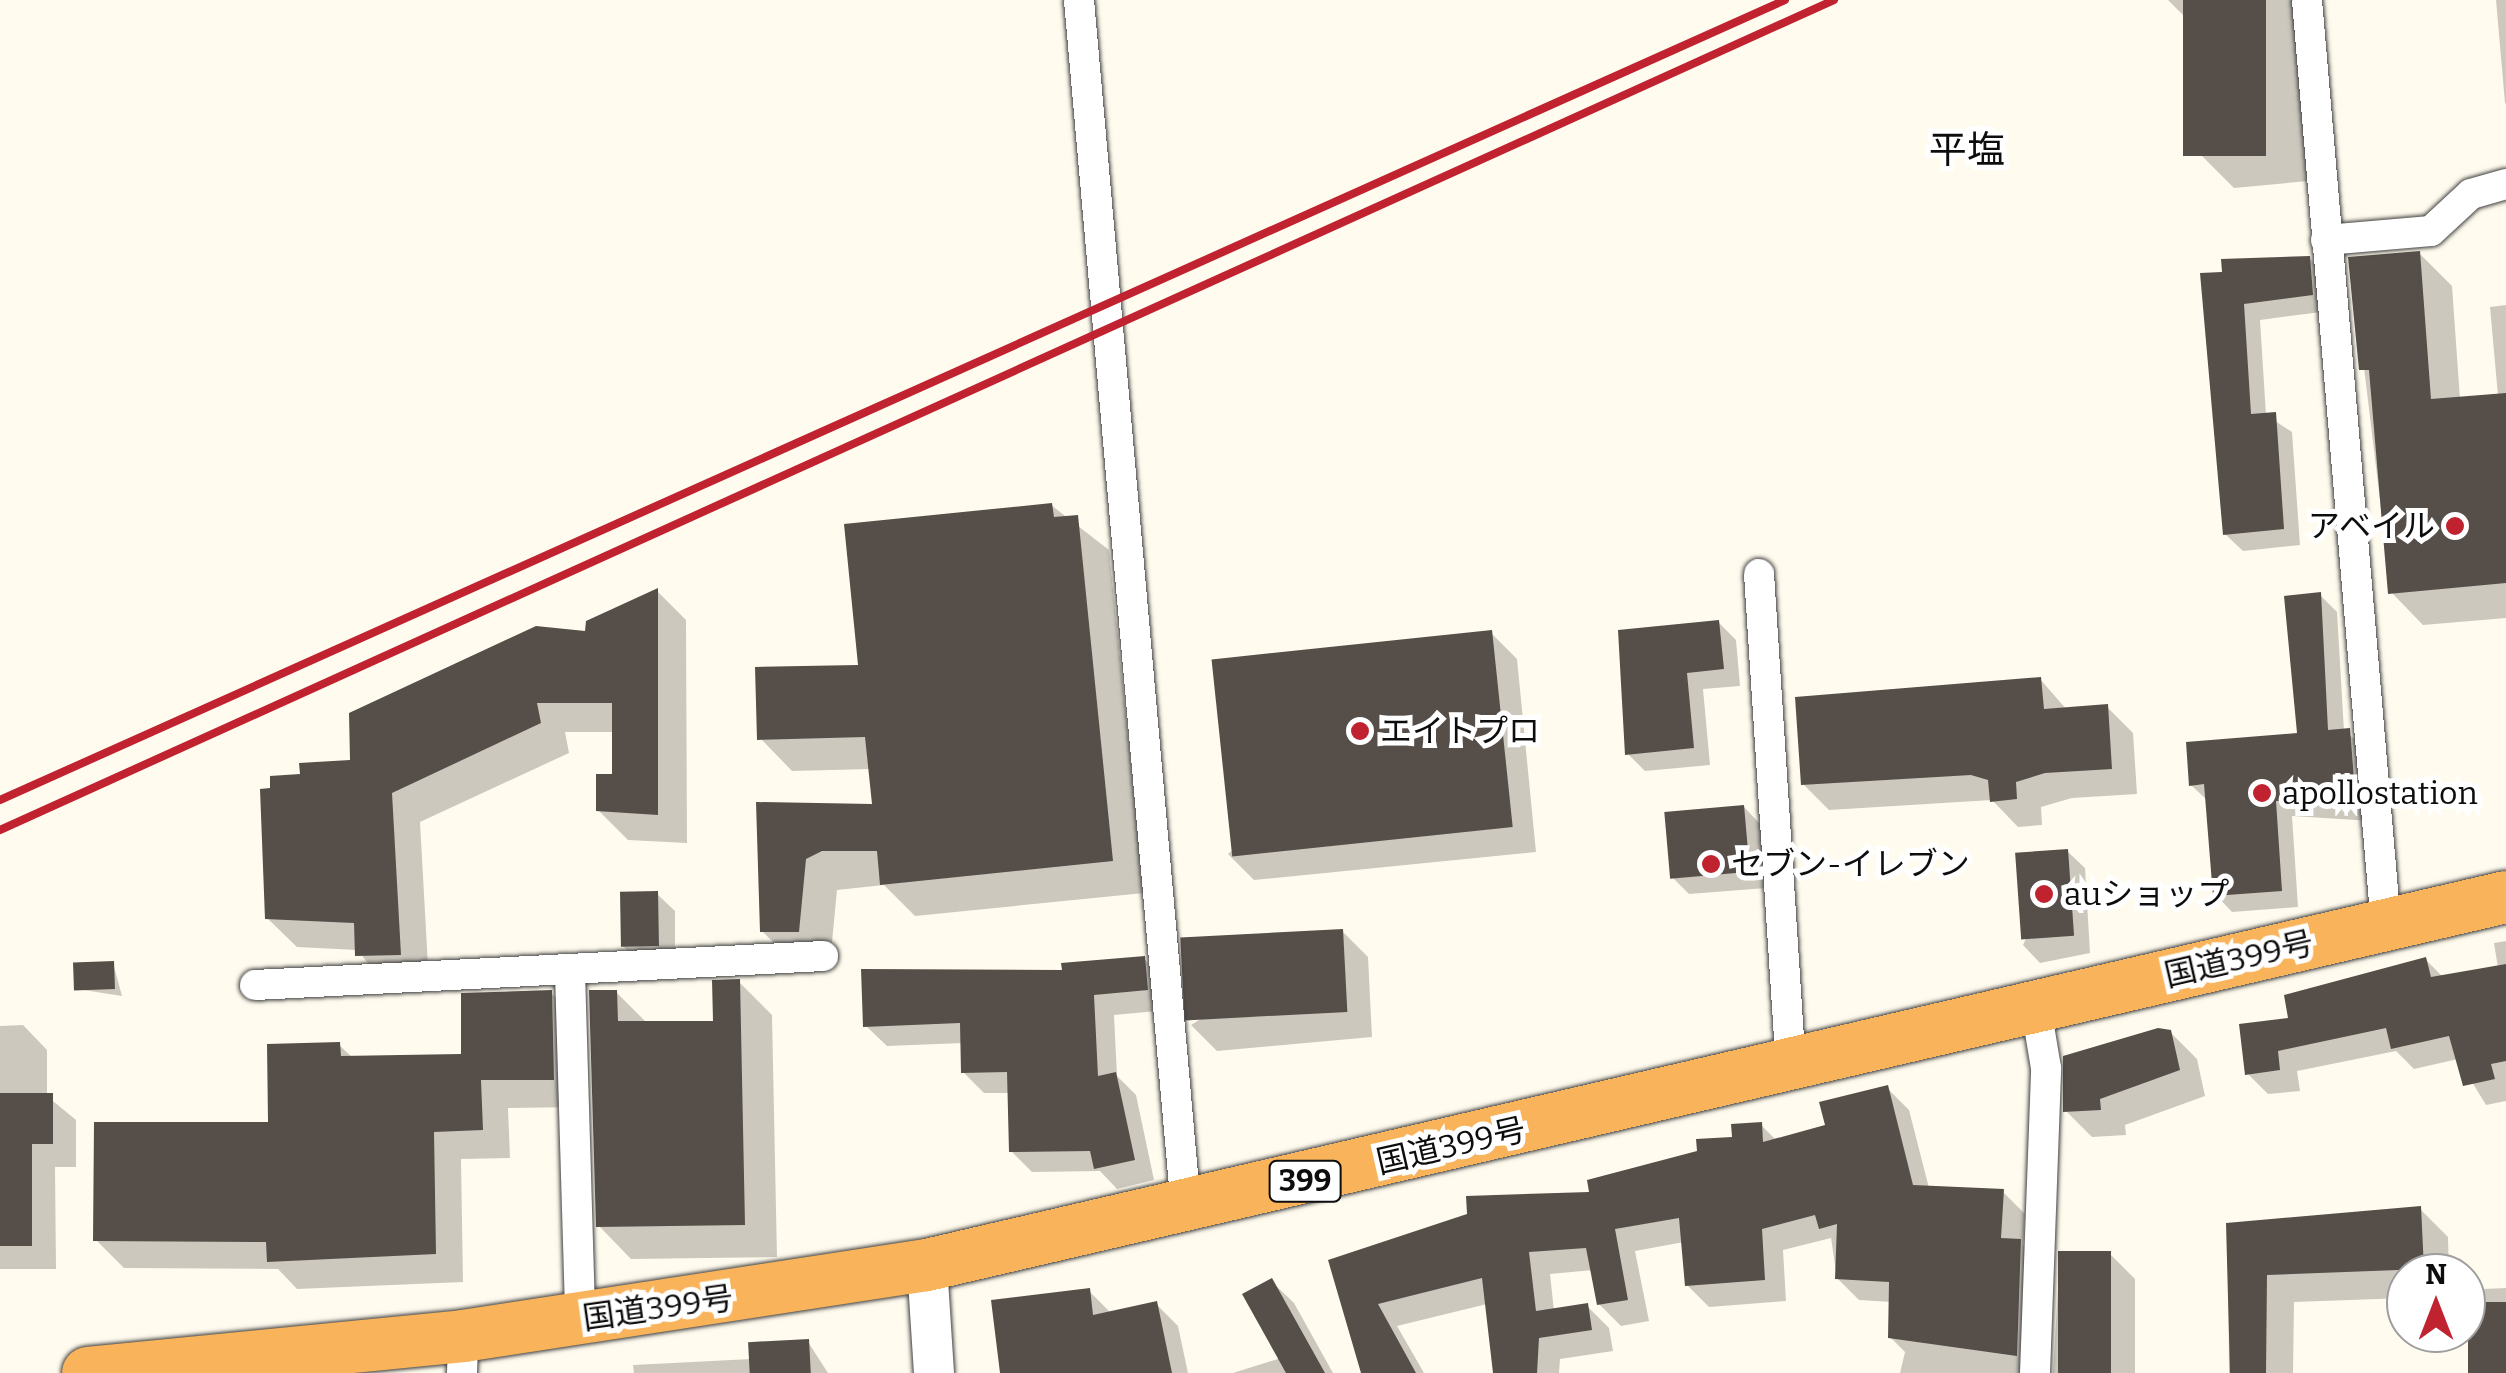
<!DOCTYPE html>
<meta charset="utf-8">
<style>
body{margin:0}
#map{position:relative;width:2506px;height:1373px;overflow:hidden;background:#fffbee;font-family:Bitter,"Noto Sans JP",serif}
div>[style]{position:absolute}
[style*='--x']{left:calc(var(--x)*1px);top:calc(var(--y)*1px);width:calc(var(--w)*1px);rotate:calc(var(--a)*1deg)}
.shadow>*{inset:0;background:#0003}
.building>*{inset:0;background:#564e49;transform-origin:0 0}
.roads{filter:drop-shadow(0 0 2px #404040) drop-shadow(0 0 2px #404040)}
.minor>*{height:30px;margin:-15px;padding:0 15px;transform-origin:15px;border-radius:15px;background:#fff}
.tertiary>*{height:40px;margin:-20px;padding:0 20px;transform-origin:20px;border-radius:20px;background:#fff}
.trunk>*{height:52px;margin:-26px;padding:0 26px;transform-origin:26px;border-radius:26px;background:#f9b35a}
.rail>*{height:8px;margin:-4px;padding:0 4px;transform-origin:4px;border-radius:4px;background:#c02230}
.dots>*{width:28px;height:28px;translate:-50% -50%;box-sizing:border-box;border:5px solid #fff;border-radius:50%}
span{translate:-50% -50%;white-space:nowrap;text-align:center;line-height:1.15;-webkit-text-stroke:10px #fff;paint-order:stroke}
.shield-label span{padding:2px 8px;background:#fff;border:2px solid;border-radius:8px;-webkit-text-stroke-width:0}
.shield-label{font-size:30px;color:#0d0d0d;font-weight:700}
.poi-label{font-size:32px;color:#0d0d0d}
.right{translate:-100% -50%;text-align:right}
.left{translate:0 -50%;text-align:left}
.street-label{font-size:32px;color:#0d0d0d}
.quarter-label{font-size:38px;color:#0d0d0d}
.north{position:absolute;left:2386px;top:1253px;width:100px;height:100px;box-sizing:border-box;background:#fff;border:2px solid #9e9e9e;border-radius:50%;rotate:0deg;font-size:28px;font-weight:700;line-height:40px;text-align:center;color:#0d0d0d}
.north::after{content:'';display:block;margin:auto;width:35px;height:45px;background:#c02230;clip-path:polygon(50% 0,100% 100%,50% 72%,0 100%)}
</style>
<div id="map">
<div class="shadow">
<div style="clip-path:polygon(2168px 0,2296px 0,2308px 181px,2234px 188px,2200px 154px,2187px 19px)"></div>
<div style="clip-path:polygon(2496px 0,2506px 0,2506px 104px,2505px 103px)"></div>
<div style="clip-path:polygon(2419px 253px,2452px 286px,2460px 399px,2498px 396px,2490px 307px,2506px 305px,2506px 618px,2423px 625px,2391px 592px,2351px 259px)"></div>
<div style="clip-path:polygon(2309px 258px,2326px 276px,2329px 311px,2260px 320px,2266px 415px,2292px 432px,2300px 545px,2243px 551px,2225px 534px,2203px 275px)"></div>
<div style="clip-path:polygon(1051px 505px,1109px 550px,1144px 893px,915px 916px,884px 885px,837px 890px,830px 963px,794px 963px,762px 931px,759px 804px,875px 806px,871px 769px,792px 771px,760px 738px,861px 667px)"></div>
<div style="clip-path:polygon(657px 591px,686px 620px,687px 843px,628px 840px,598px 810px,615px 776px,615px 732px,565px 732px,569px 753px,420px 822px,429px 984px,386px 984px,357px 950px,297px 947px,267px 918px,303px 776px,353px 762px)"></div>
<div style="clip-path:polygon(2320px 595px,2337px 612px,2344px 731px,2367px 748px,2372px 821px,2292px 816px,2298px 907px,2232px 912px,2215px 894px,2208px 801px,2191px 785px,2299px 735px)"></div>
<div style="clip-path:polygon(1718px 622px,1736px 640px,1740px 686px,1703px 689px,1710px 765px,1645px 771px,1628px 754px)"></div>
<div style="clip-path:polygon(1491px 633px,1517px 659px,1536px 852px,1254px 880px,1228px 854px)"></div>
<div style="clip-path:polygon(2040px 679px,2067px 710px,2107px 707px,2133px 733px,2137px 794px,2072px 798px,2041px 807px,2042px 825px,2018px 827px,1992px 800px,1829px 810px,1803px 784px)"></div>
<div style="clip-path:polygon(1744px 807px,1761px 825px,1766px 888px,1689px 894px,1672px 877px)"></div>
<div style="clip-path:polygon(2067px 851px,2085px 868px,2090px 953px,2040px 963px,2023px 945px)"></div>
<div style="clip-path:polygon(657px 894px,675px 911px,675px 962px,641px 964px,623px 946px)"></div>
<div style="clip-path:polygon(1342px 931px,1368px 957px,1372px 1037px,1217px 1051px,1191px 1025px)"></div>
<div style="clip-path:polygon(2506px 941px,2506px 1101px,2486px 1105px,2458px 1059px,2414px 1069px,2396px 1051px,2297px 1071px,2300px 1091px,2268px 1094px,2248px 1074px,2291px 1021px,2426px 960px,2443px 977px,2498px 968px,2494px 943px)"></div>
<div style="clip-path:polygon(1144px 959px,1165px 980px,1168px 1010px,1114px 1015px,1117px 1076px,1136px 1095px,1154px 1180px,1117px 1189px,1100px 1171px,1032px 1172px,1011px 1151px,1010px 1093px,984px 1093px,963px 1072px,963px 1043px,887px 1046px,866px 1026px)"></div>
<div style="clip-path:polygon(113px 963px,122px 996px,77px 989px)"></div>
<div style="clip-path:polygon(739px 982px,772px 1015px,777px 1257px,631px 1259px,599px 1226px,616px 992px,647px 1023px,715px 1024px)"></div>
<div style="clip-path:polygon(551px 993px,579px 1021px,581px 1107px,508px 1108px,510px 1158px,461px 1159px,463px 1282px,297px 1289px,278px 1269px,124px 1268px,96px 1240px,271px 1125px,339px 1045px,353px 1058px,464px 1056px)"></div>
<div style="clip-path:polygon(23px 1025px,47px 1050px,47px 1096px,76px 1120px,76px 1167px,55px 1167px,56px 1269px,0 1269px,0 1026px)"></div>
<div style="clip-path:polygon(2171px 1033px,2197px 1059px,2205px 1096px,2125px 1125px,2126px 1135px,2092px 1137px,2066px 1111px)"></div>
<div style="clip-path:polygon(1887px 1088px,1909px 1110px,1929px 1188px,2003px 1192px,2025px 1214px,2023px 1245px,2042px 1263px,2038px 1373px,1900px 1373px,1905px 1352px,1890px 1337px,1891px 1302px,1859px 1300px,1837px 1278px,1831px 1238px,1783px 1250px,1786px 1301px,1709px 1307px,1687px 1285px,1684px 1242px,1635px 1251px,1649px 1321px,1621px 1326px,1599px 1304px,1593px 1270px,1550px 1274px,1554px 1311px,1587px 1306px,1609px 1328px,1613px 1351px,1560px 1359px,1559px 1373px,1495px 1373px,1487px 1304px,1397px 1326px,1424px 1373px,1364px 1373px,1332px 1262px,1592px 1195px,1761px 1125px,1777px 1141px,1828px 1126px)"></div>
<div style="clip-path:polygon(2420px 1209px,2448px 1237px,2449px 1273px,2406px 1273px,2406px 1298px,2294px 1302px,2293px 1373px,2229px 1373px,2228px 1225px)"></div>
<div style="clip-path:polygon(2060px 1254px,2110px 1254px,2135px 1279px,2135px 1373px,2053px 1373px)"></div>
<div style="clip-path:polygon(1271px 1281px,1294px 1303px,1333px 1373px,1233px 1373px,1281px 1358px)"></div>
<div style="clip-path:polygon(2506px 1288px,2506px 1373px,2474px 1373px,2483px 1289px)"></div>
<div style="clip-path:polygon(1089px 1291px,1111px 1313px,1156px 1304px,1178px 1326px,1188px 1373px,1002px 1373px)"></div>
<div style="clip-path:polygon(808px 1342px,828px 1373px,634px 1373px,633px 1365px,751px 1359px)"></div>
</div>
<div class="building">
<div style="left:2183px;top:0;width:83px;height:156px"></div>
<div style="clip-path:polygon(2420px 251px,2431px 399px,2506px 393px,2506px 583px,2388px 594px,2369px 370px,2359px 370px,2348px 257px)"></div>
<div style="clip-path:polygon(2310px 256px,2313px 295px,2244px 304px,2251px 414px,2276px 412px,2284px 529px,2223px 535px,2200px 273px,2222px 272px,2221px 259px)"></div>
<div style="clip-path:polygon(1052px 503px,1054px 517px,1078px 515px,1113px 861px,880px 885px,877px 851px,822px 851px,806px 859px,799px 932px,760px 932px,756px 802px,872px 804px,865px 737px,757px 740px,755px 667px,858px 665px,844px 524px)"></div>
<div style="clip-path:polygon(658px 588px,658px 815px,596px 811px,596px 774px,612px 774px,612px 703px,537px 703px,541px 723px,392px 793px,401px 955px,355px 956px,354px 923px,265px 919px,260px 789px,270px 788px,270px 776px,300px 774px,299px 763px,350px 760px,349px 713px,536px 626px,585px 631px,586px 621px)"></div>
<div style="clip-path:polygon(2321px 592px,2328px 730px,2350px 728px,2356px 805px,2276px 801px,2282px 891px,2213px 896px,2204px 784px,2189px 786px,2186px 742px,2297px 733px,2284px 596px)"></div>
<div style="clip-path:polygon(1719px 620px,1724px 669px,1687px 673px,1694px 748px,1625px 755px,1618px 630px)"></div>
<div style="left:1492px;top:630px;width:198px;height:282px;rotate:84deg"></div>
<div style="clip-path:polygon(2041px 677px,2044px 709px,2108px 704px,2112px 769px,2045px 773px,2016px 782px,2017px 799px,1990px 802px,1988px 780px,1971px 775px,1801px 785px,1795px 697px)"></div>
<div style="left:1744px;top:805px;width:67px;height:80px;rotate:85deg"></div>
<div style="left:2068px;top:849px;width:87px;height:53px;rotate:86deg"></div>
<div style="left:658px;top:891px;width:55px;height:38px;rotate:89deg"></div>
<div style="left:1343px;top:929px;width:83px;height:163px;rotate:87deg"></div>
<div style="clip-path:polygon(1145px 956px,1148px 990px,1094px 995px,1098px 1076px,1116px 1072px,1135px 1160px,1094px 1169px,1090px 1151px,1009px 1152px,1007px 1072px,961px 1073px,960px 1023px,863px 1027px,861px 969px,1062px 970px,1061px 963px)"></div>
<div style="clip-path:polygon(2426px 957px,2431px 977px,2506px 964px,2506px 1061px,2491px 1064px,2495px 1079px,2463px 1086px,2449px 1036px,2391px 1049px,2386px 1028px,2278px 1051px,2280px 1070px,2245px 1075px,2239px 1024px,2288px 1018px,2284px 995px)"></div>
<div style="left:114px;top:961px;width:28px;height:41px;rotate:88deg"></div>
<div style="clip-path:polygon(740px 979px,745px 1225px,596px 1227px,589px 990px,617px 990px,618px 1021px,713px 1021px,712px 980px)"></div>
<div style="clip-path:polygon(552px 990px,554px 1080px,481px 1080px,483px 1130px,434px 1132px,436px 1254px,267px 1262px,266px 1242px,93px 1241px,94px 1122px,268px 1122px,267px 1044px,340px 1042px,341px 1056px,461px 1054px,461px 993px)"></div>
<div style="clip-path:polygon(2158px 1028px,2171px 1030px,2180px 1070px,2100px 1099px,2101px 1110px,2063px 1112px,2063px 1056px)"></div>
<div style="clip-path:polygon(1888px 1085px,1913px 1185px,2004px 1189px,2001px 1238px,2021px 1239px,2017px 1356px,1888px 1338px,1889px 1282px,1835px 1279px,1837px 1224px,1819px 1229px,1815px 1215px,1762px 1229px,1765px 1280px,1685px 1286px,1679px 1218px,1615px 1229px,1628px 1300px,1597px 1305px,1586px 1248px,1529px 1252px,1536px 1311px,1588px 1303px,1592px 1330px,1539px 1338px,1537px 1373px,1493px 1373px,1482px 1278px,1378px 1304px,1416px 1373px,1361px 1373px,1328px 1260px,1467px 1214px,1466px 1196px,1589px 1192px,1587px 1180px,1697px 1151px,1696px 1139px,1732px 1137px,1731px 1124px,1762px 1122px,1763px 1142px,1825px 1125px,1819px 1102px)"></div>
<div style="clip-path:polygon(0 1093px,53px 1093px,53px 1144px,32px 1144px,32px 1246px,0 1246px)"></div>
<div style="clip-path:polygon(2421px 1206px,2424px 1269px,2267px 1275px,2266px 1373px,2230px 1373px,2226px 1223px)"></div>
<div style="left:2058px;top:1251px;width:53px;height:122px"></div>
<div style="clip-path:polygon(1272px 1278px,1325px 1373px,1286px 1373px,1242px 1294px)"></div>
<div style="clip-path:polygon(1090px 1288px,1093px 1315px,1157px 1301px,1172px 1373px,1000px 1373px,991px 1300px)"></div>
<div style="left:2468px;top:1302px;width:38px;height:71px"></div>
<div style="left:809px;top:1339px;width:34px;height:61px;rotate:87deg"></div>
</div>
<div class="roads">
<div class="minor">
<div style="--x:1079;--y:0;--w:1214;--a:84.94"></div>
<div style="--x:2307;--y:0;--w:928;--a:85.12"></div>
<div style="--x:2326;--y:240;--w:105;--a:-4.9"></div>
<div style="--x:2431;--y:231;--w:54;--a:-42.8"></div>
<div style="--x:2471;--y:194;--w:36;--a:-16"></div>
<div style="--x:1759;--y:574;--w:493;--a:86.3"></div>
<div style="--x:570;--y:973;--w:346;--a:88.3"></div>
<div style="--x:255;--y:985;--w:569;--a:-2.92"></div>
<div style="--x:462;--y:1373;--w:37;--a:-88"></div>
<div style="--x:2035;--y:1373;--w:305;--a:-87.9"></div>
<div style="--x:2046;--y:1068;--w:61;--a:-99.5"></div>
</div>
<div class="tertiary">
<div style="--x:927;--y:1265;--w:108;--a:86.3"></div>
</div>
<div class="trunk">
<div style="--x:88;--y:1373;--w:377;--a:-5.6"></div>
<div style="--x:463;--y:1336;--w:469;--a:-8.7"></div>
<div style="--x:927;--y:1265;--w:1621;--a:-13.12"></div>
</div>
</div>
<div class="rail">
<div style="--x:0;--y:800;--w:1956;--a:-24.14"></div>
<div style="--x:0;--y:830;--w:2013;--a:-24.35"></div>
</div>
<div class="dots">
<div style="left:2455px;top:526px;background:#c02230"></div>
<div style="left:1360px;top:731px;background:#c02230"></div>
<div style="left:2262px;top:793px;background:#c02230"></div>
<div style="left:1711px;top:864px;background:#c02230"></div>
<div style="left:2044px;top:894px;background:#c02230"></div>
</div>
<div class="shield-label">
<span style="left:1305px;top:1181px">399</span>
</div>
<div class="poi-label">
<span class="right" style="left:2435px;top:526px">アベイル</span>
<span class="left" style="left:1380px;top:731px">エイトプロ</span>
<span class="left" style="left:2282px;top:793px">apollostation</span>
<span class="left" style="left:1731px;top:864px">セブン-イレブン</span>
<span class="left" style="left:2064px;top:894px">auショップ</span>
</div>
<div class="street-label">
<span style="left:2239px;top:959px;rotate:-13deg">国道399号</span>
<span style="left:1451px;top:1146px;rotate:-13deg">国道399号</span>
<span style="left:658px;top:1308px;rotate:-8deg">国道399号</span>
</div>
<div class="quarter-label">
<span style="left:1967px;top:151px">平塩</span>
</div>
<div class="north">N</div>
</div>
